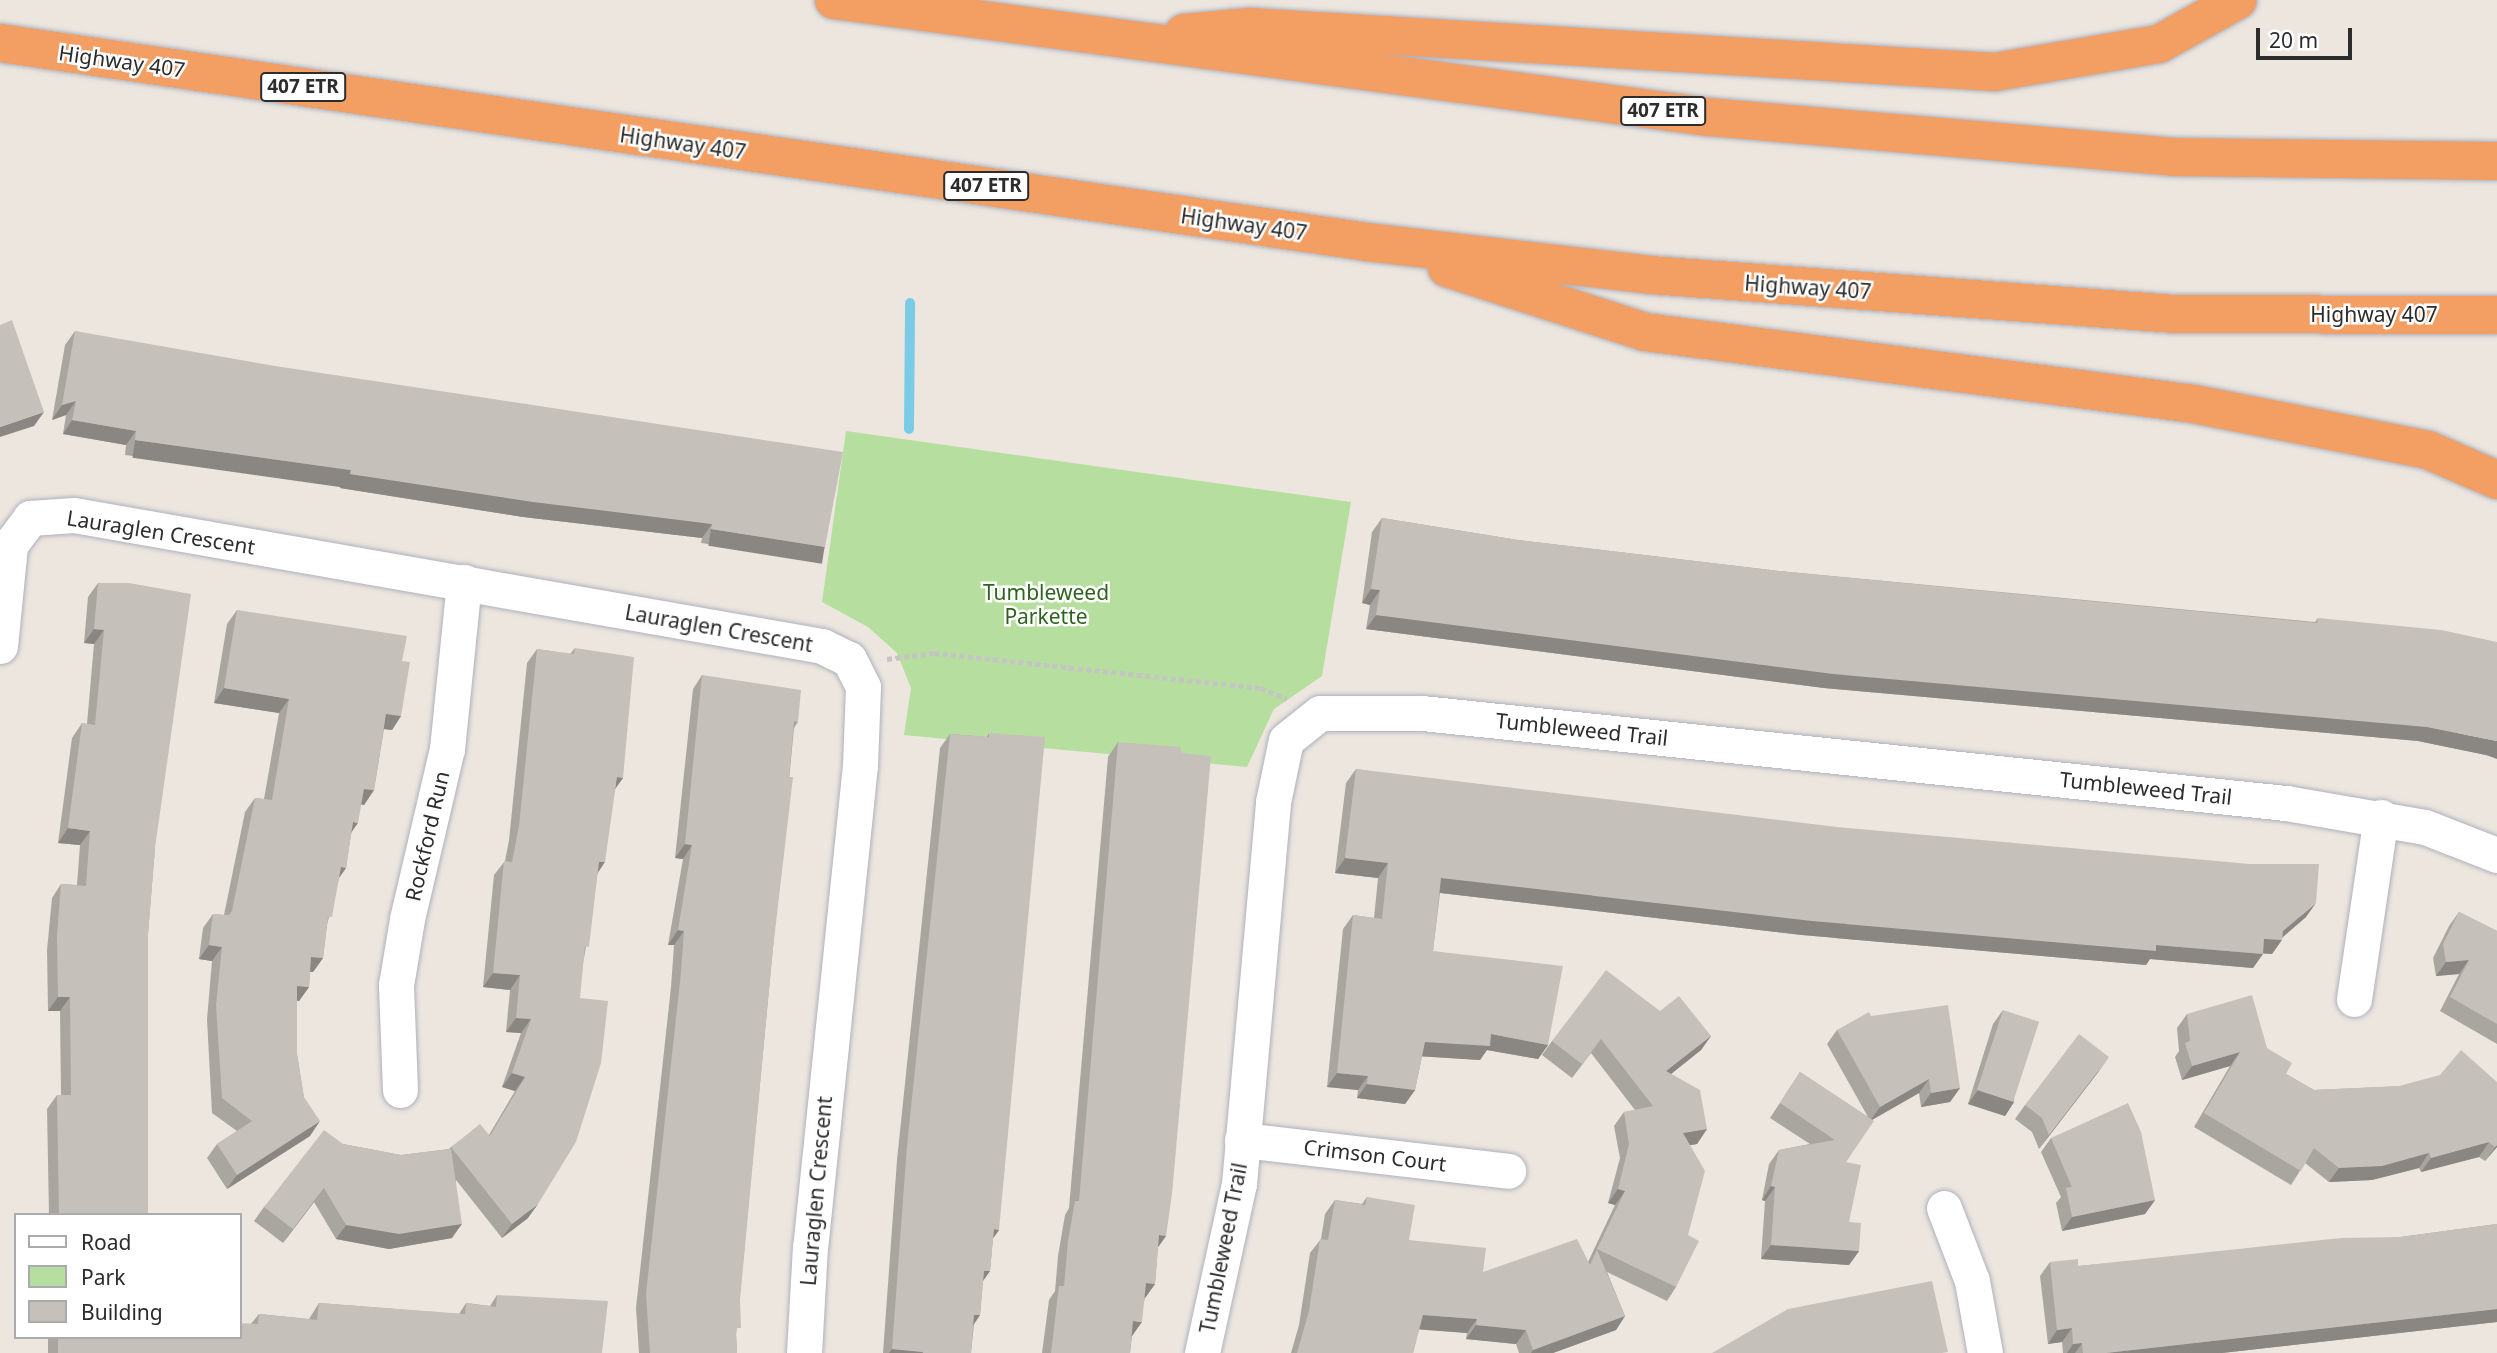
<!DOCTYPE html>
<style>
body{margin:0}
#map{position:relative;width:2497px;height:1353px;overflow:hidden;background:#ece6df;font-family:"Noto Sans",sans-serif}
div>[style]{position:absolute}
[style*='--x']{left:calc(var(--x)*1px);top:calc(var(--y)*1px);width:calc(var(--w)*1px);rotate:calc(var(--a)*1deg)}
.green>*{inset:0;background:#b6df9f}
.stream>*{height:10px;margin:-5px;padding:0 5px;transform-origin:5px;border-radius:5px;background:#7acce6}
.path>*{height:4.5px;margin-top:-2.25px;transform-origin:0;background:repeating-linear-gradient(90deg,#c4c4c4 0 5px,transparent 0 8.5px)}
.roads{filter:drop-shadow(0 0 2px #afb1bb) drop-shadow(0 0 2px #afb1bb)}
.street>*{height:35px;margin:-17.5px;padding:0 17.5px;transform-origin:17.5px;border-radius:17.5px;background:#fff}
.highway>*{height:38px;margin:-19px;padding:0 19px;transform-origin:19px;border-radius:19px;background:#f39e63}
.wall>*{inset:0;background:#a9a6a0}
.shaded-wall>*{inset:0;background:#8a8782;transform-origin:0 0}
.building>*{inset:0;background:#c5c1ba;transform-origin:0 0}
span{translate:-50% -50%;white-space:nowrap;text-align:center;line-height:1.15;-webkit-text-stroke:5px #fff;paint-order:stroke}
.shield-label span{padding:2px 5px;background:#fff;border:2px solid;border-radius:5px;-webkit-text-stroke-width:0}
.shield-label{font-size:19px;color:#2c2c2c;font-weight:700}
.street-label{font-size:21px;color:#2c2c2c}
.park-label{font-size:21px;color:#2f6420}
.legend{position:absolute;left:14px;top:1213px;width:228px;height:126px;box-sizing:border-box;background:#fff;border:2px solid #ababab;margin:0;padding:9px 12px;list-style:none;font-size:21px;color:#2c2c2c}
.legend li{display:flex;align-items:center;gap:14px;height:35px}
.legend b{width:35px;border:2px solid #ababab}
.scale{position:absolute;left:2256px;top:28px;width:96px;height:32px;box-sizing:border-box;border:4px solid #2c2c2c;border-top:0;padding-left:9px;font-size:21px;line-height:24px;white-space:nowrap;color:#2c2c2c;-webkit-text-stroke:5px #fff;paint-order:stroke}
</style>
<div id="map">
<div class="green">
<div style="clip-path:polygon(846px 431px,1351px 502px,1322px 676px,1274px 709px,1247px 767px,904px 735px,911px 688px,897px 653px,868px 627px,822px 602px)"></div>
</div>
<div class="stream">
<div style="--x:909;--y:429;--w:126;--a:-89.5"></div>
</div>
<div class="path">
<div style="--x:887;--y:659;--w:47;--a:-7.3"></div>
<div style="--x:934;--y:653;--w:329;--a:6.1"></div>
<div style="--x:1261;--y:688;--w:28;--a:23"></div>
</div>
<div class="roads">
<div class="street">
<div style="--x:0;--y:646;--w:101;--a:-84.3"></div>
<div style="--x:10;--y:545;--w:34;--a:-53"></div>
<div style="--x:30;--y:518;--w:44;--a:-3.9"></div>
<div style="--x:74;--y:515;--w:759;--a:9.93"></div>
<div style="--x:822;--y:646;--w:30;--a:26"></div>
<div style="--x:849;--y:659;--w:31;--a:63"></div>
<div style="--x:863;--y:687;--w:78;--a:92.2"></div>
<div style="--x:860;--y:765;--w:484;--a:95.9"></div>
<div style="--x:810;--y:1246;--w:107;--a:93.2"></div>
<div style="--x:2354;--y:999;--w:184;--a:-81.6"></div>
<div style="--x:400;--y:1090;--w:105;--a:-92.2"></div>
<div style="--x:396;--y:985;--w:67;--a:-80.5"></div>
<div style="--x:407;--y:919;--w:175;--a:-76.8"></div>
<div style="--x:447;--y:749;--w:168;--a:-84.2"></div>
<div style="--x:1242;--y:1140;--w:268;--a:6.6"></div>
<div style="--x:1944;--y:1208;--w:78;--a:69"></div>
<div style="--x:1972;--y:1281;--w:73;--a:79.8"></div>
<div style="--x:1202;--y:1353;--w:173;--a:-77.7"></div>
<div style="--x:1239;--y:1184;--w:384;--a:-84.9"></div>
<div style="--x:1273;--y:802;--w:63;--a:-78.2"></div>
<div style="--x:1286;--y:740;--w:43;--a:-38.5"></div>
<div style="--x:1320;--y:713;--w:102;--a:0"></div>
<div style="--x:1422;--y:713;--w:869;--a:5.95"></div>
<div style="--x:2286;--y:803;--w:141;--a:9.8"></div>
<div style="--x:2425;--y:827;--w:77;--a:21.3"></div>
</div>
<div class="highway">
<div style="--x:834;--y:0;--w:883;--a:7.62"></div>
<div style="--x:1709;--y:117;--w:465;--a:4.9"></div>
<div style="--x:2172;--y:157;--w:325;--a:0.7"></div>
<div style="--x:1184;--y:33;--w:66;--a:-5.2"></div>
<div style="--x:1250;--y:27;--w:746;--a:3.46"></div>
<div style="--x:1995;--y:72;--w:166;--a:-9.7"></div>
<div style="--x:2159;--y:44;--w:90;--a:-29.1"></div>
<div style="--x:0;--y:43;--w:1381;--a:8.28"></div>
<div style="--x:1367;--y:242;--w:286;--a:6.6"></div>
<div style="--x:1651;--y:275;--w:524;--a:4.26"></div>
<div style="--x:2174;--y:314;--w:323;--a:0.2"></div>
<div style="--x:1447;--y:268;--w:208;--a:17.9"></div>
<div style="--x:1645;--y:332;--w:554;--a:7.47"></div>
<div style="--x:2194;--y:404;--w:238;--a:11.1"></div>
<div style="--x:2428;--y:450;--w:75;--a:23.5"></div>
</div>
</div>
<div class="wall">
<div style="clip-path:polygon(75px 331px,825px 547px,815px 561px,701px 543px,702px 538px,523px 517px,340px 488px,341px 484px,125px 455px,126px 445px,63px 434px,66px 415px,52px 420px,65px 345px)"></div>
<div style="clip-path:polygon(1382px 518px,1518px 540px,1779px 571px,2315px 622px,2318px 618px,2486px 755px,2418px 741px,1824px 688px,1366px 629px,1370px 605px,1362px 603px,1372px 532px)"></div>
<div style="clip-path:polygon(98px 583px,155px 848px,148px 934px,148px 1215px,49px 1215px,47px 1109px,57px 1095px,61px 1095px,60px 1011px,48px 1011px,47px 950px,52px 898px,61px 884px,77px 885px,80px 845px,58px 843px,72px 738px,82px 723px,87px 724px,94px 644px,84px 643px,88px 597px)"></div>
<div style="clip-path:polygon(237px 610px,402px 661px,401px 716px,392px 730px,384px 729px,374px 790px,364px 805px,361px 804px,351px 834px,346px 868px,339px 878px,327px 925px,323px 958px,313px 972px,310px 972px,309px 987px,299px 1001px,297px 1001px,297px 1054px,310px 1136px,227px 1189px,207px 1158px,217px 1144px,237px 1131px,212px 1113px,207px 1019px,212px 961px,199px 959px,203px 928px,213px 914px,224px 915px,245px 812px,255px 798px,264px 799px,279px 713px,214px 703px,227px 624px)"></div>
<div style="clip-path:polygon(575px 648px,623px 778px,615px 788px,597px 873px,585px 953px,528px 1218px,502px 1238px,456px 1180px,452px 1238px,389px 1249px,336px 1239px,314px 1202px,283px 1243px,254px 1221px,264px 1207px,343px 1144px,401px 1155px,449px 1149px,451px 1147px,489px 1135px,515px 1091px,502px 1087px,521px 1033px,506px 1032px,510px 990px,483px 987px,494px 875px,505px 861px,509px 840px,527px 663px,537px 649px,570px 654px)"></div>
<div style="clip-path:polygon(702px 675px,798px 722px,794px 728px,736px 1335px,737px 1353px,639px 1353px,636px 1308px,671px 987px,674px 945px,668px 945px,683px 859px,675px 858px,693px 689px)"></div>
<div style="clip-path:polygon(989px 733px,999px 1230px,993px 1238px,990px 1271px,983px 1281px,980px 1315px,974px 1324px,971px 1353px,883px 1353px,897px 1160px,940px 748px,950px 734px,987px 737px)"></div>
<div style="clip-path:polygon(1118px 742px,1166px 1236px,1158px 1247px,1155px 1284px,1145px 1298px,1132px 1336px,1130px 1353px,1042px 1353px,1049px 1300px,1055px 1291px,1058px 1256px,1065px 1215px,1069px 1208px,1108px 757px)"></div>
<div style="clip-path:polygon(1356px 769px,2306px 917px,2283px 937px,2272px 954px,2263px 953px,2253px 968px,2150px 959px,2146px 965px,1802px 935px,1440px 893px,1433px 951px,1548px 1045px,1538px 1059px,1487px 1050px,1480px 1060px,1422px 1056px,1415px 1090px,1405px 1104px,1357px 1098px,1358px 1090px,1327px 1087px,1343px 929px,1353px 915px,1374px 918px,1378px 878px,1335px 873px,1346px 783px)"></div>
<div style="clip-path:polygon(2459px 912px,2497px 931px,2497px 1044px,2440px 1011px,2459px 974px,2436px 976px,2433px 958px,2449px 926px)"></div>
<div style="clip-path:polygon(2003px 1010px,2014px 1102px,2005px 1116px,1968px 1104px,1993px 1024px)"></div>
<div style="clip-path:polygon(1660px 1011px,1711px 1036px,1701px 1050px,1671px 1074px,1707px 1129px,1697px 1144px,1690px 1145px,1688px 1235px,1676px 1287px,1667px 1301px,1607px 1272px,1625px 1316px,1616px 1330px,1553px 1353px,1519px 1353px,1516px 1344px,1466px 1339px,1467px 1333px,1419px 1329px,1413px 1353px,1291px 1353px,1299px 1325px,1310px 1253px,1321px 1239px,1325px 1214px,1335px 1200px,1362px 1204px,1367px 1197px,1409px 1240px,1483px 1272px,1588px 1262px,1615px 1205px,1608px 1203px,1620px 1158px,1614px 1126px,1624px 1112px,1635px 1110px,1591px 1053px,1572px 1078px,1542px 1055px,1552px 1041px)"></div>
<div style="clip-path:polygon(2187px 1014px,2267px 1048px,2286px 1074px,2314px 1090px,2497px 1082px,2497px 1147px,2485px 1161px,2479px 1157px,2421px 1172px,2419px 1168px,2372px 1180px,2329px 1182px,2305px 1163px,2291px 1185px,2194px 1127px,2230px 1066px,2182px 1080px,2175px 1057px,2179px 1051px,2177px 1028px)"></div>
<div style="clip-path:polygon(1871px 1016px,1960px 1088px,1950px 1102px,1921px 1107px,1919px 1093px,1872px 1120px,1846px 1162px,1849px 1222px,1859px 1251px,1849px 1265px,1761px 1259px,1765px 1201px,1762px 1200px,1769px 1164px,1779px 1150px,1810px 1144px,1770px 1118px,1800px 1072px,1868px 1117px,1827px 1044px,1837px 1030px)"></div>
<div style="clip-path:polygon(2099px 1071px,2039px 1149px,2032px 1132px,2015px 1119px,2025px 1105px)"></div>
<div style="clip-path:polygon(2051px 1138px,2155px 1200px,2145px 1214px,2062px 1231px,2056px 1203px,2061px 1197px,2041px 1152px)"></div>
<div style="clip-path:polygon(2497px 1224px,2497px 1322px,2222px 1353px,2063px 1353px,2062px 1342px,2048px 1344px,2040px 1276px,2050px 1262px,2078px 1266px,2400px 1237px)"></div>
<div style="clip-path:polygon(497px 1295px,602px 1353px,48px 1353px,48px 1337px,240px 1337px,259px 1314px,309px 1319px,319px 1303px,459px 1314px,466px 1303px,490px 1306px)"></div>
</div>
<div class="shaded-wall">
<div style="clip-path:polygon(76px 401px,66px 415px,52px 420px,62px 405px)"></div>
<div style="clip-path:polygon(44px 412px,34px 426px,0 437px,0 427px)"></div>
<div style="clip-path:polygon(72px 420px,136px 431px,126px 445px,63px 434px)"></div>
<div style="left:135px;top:440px;width:218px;height:18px;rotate:8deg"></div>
<div style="clip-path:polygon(350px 474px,712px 524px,702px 538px,523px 517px,340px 488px)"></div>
<div style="left:711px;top:529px;width:115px;height:17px;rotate:9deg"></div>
<div style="clip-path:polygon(1371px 589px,1380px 590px,1370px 605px,1362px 603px)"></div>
<div style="clip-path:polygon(1376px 615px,2427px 727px,2497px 741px,2497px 759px,2486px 755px,2418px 741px,1824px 688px,1366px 629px)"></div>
<div style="clip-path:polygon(94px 629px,104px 630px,94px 644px,84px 643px)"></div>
<div style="clip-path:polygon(224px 688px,289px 699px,279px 713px,214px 703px)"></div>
<div style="clip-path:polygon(386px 714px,401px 716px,392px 730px,376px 728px)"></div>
<div style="clip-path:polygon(617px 777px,623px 778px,613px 792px)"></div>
<div style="clip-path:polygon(364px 789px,374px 790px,364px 805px,354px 803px)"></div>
<div style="clip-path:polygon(353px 822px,358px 823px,348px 837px)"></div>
<div style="clip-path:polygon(68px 828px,90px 831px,80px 845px,58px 843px)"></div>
<div style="clip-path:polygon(685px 844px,692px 845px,683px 859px,675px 858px)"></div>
<div style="clip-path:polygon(1345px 858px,1388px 863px,1378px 878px,1335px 873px)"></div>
<div style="clip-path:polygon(599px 862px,605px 862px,595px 877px)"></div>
<div style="clip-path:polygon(341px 867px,346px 868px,336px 882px)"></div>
<div style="clip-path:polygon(1441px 878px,2156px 945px,2263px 954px,2253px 968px,2150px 959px,2146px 965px,1802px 935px,1432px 892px)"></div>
<div style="clip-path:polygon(2316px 903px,2306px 917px,2279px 940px,2282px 940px,2272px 954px,2254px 953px,2264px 939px,2283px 931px)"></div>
<div style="clip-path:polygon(678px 930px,684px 931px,674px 945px,668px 945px)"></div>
<div style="clip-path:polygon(209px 945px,222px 947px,212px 961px,199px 959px)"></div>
<div style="clip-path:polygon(311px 957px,323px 958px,313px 972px,302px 971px)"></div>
<div style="clip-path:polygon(2469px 960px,2459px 974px,2436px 976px,2446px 962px)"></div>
<div style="clip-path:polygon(493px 973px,520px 975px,510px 990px,483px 987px)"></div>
<div style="clip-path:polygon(297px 986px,309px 987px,299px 1001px,287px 1000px)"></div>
<div style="clip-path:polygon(58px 997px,70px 997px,60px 1011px,48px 1011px)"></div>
<div style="clip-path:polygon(516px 1018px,531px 1019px,521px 1033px,506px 1032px)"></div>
<div style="clip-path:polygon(1491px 1034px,1548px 1045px,1538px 1059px,1487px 1050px,1480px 1060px,1415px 1056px,1425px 1042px)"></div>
<div style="clip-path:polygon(1711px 1036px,1701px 1050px,1656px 1086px,1666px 1071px)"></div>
<div style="clip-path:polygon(2240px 1052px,2230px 1066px,2182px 1080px,2192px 1066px)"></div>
<div style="clip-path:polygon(2109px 1057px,2099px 1071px,2039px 1149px,2049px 1135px)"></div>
<div style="clip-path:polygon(512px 1073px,525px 1077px,515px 1091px,502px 1087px)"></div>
<div style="clip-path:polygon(1337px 1073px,1368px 1076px,1358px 1090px,1327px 1087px)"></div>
<div style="clip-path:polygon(1929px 1079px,1919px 1093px,1870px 1121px,1880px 1107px)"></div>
<div style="clip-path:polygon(1367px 1084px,1415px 1090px,1405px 1104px,1357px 1098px)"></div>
<div style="clip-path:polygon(1960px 1088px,1950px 1102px,1921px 1107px,1931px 1093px)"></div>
<div style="clip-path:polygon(1978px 1090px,2014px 1102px,2005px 1116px,1968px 1104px)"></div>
<div style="clip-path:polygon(320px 1121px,310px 1136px,227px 1189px,237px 1175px)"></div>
<div style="clip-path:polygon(1707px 1129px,1697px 1144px,1674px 1148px,1683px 1133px)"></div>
<div style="clip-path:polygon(2489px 1142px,2479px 1157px,2421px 1172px,2431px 1158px)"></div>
<div style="clip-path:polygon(2497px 1145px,2497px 1147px,2485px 1161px)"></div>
<div style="clip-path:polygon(2429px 1153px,2419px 1168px,2372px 1180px,2329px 1182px,2339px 1168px)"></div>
<div style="clip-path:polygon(1771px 1186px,1775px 1187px,1765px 1201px,1762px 1200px)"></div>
<div style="clip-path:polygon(324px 1188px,314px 1202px,283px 1243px,293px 1229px)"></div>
<div style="clip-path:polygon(1618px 1189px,1625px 1191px,1615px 1205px,1608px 1203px)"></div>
<div style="clip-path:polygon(2155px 1200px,2145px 1214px,2062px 1231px,2072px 1217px)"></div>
<div style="clip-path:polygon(538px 1204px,528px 1218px,502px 1238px,512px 1224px)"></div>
<div style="clip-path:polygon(462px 1224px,452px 1238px,389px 1249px,336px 1239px,346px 1225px)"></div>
<div style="clip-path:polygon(994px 1229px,999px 1230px,989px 1244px)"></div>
<div style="clip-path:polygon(1159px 1235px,1166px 1236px,1156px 1250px)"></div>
<div style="clip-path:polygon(1771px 1245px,1859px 1251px,1849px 1265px,1761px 1259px)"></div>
<div style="clip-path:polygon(984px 1271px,990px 1271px,980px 1285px)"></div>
<div style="clip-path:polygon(1146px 1283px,1155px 1284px,1145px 1298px,1137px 1297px)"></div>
<div style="clip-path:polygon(2497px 1309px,2497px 1322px,2222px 1353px,2106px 1353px)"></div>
<div style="clip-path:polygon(974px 1315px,980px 1315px,970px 1330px)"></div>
<div style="clip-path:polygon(1423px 1315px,1477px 1319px,1467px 1333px,1413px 1329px)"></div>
<div style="clip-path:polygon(1625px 1316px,1616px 1330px,1553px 1353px,1531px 1353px,1533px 1350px)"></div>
<div style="clip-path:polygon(1133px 1321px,1142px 1322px,1132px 1336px,1123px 1335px)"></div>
<div style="clip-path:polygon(1476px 1325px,1526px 1330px,1516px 1344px,1466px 1339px)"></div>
<div style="clip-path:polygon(2072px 1328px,2062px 1342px,2048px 1344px,2057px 1330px)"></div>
<div style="clip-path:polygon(2082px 1343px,2075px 1353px,2067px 1353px,2073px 1344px)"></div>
<div style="clip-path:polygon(892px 1349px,923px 1352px,922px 1353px,889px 1353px)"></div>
</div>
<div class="building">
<div style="clip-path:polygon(12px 320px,44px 412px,0 427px,0 325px)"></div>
<div style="clip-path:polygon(75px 331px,275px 366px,843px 452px,825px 547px,711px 529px,712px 524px,533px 502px,350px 474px,351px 470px,135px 440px,136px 431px,72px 420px,76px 401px,62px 405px)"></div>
<div style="clip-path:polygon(1382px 518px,1518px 540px,1779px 571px,2317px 623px,2318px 618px,2441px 630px,2497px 642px,2497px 741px,2427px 727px,1833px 674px,1376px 615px,1380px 590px,1371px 589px)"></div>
<div style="clip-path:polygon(98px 583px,129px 583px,191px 594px,155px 848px,148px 934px,148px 1215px,59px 1215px,57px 1095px,71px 1095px,70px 997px,58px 997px,57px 936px,61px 884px,86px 886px,90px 831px,68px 828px,82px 723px,95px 725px,104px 630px,94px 629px)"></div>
<div style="clip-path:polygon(237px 610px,407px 636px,402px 661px,410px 662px,401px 716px,386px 714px,374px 790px,364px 789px,358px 823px,353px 822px,346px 868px,341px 867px,332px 917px,328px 917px,323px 958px,311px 957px,309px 987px,297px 986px,297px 1054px,304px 1097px,320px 1121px,237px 1175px,217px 1144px,252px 1121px,222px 1098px,216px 1005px,222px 947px,209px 945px,213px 914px,229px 915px,232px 911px,255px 798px,272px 800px,289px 699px,224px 688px)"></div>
<div style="clip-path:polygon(575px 648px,634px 657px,623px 778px,617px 777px,605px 862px,599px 862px,589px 947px,585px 946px,580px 998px,608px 1001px,601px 1063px,576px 1142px,538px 1204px,512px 1224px,451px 1147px,480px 1124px,490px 1136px,525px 1077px,512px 1073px,531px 1019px,516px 1018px,520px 975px,493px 973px,504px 861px,512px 862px,519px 826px,537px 649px,574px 654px)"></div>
<div style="clip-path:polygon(702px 675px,801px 690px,798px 722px,794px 721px,789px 777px,793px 777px,772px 957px,740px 1300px,741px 1328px,736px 1328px,737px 1353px,650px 1353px,646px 1294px,681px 972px,684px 931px,678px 930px,692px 845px,685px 844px)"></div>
<div style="clip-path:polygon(989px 733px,1045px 737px,999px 1230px,994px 1229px,990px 1271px,984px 1271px,980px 1315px,974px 1315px,971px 1353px,923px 1353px,923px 1352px,892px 1349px,907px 1146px,950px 734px,989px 737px)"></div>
<div style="clip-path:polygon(1118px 742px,1181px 747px,1181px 753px,1211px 756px,1172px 1194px,1166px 1236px,1159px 1235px,1155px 1284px,1146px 1283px,1142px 1322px,1133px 1321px,1130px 1353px,1051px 1353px,1059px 1286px,1064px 1286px,1068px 1241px,1075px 1201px,1079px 1201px)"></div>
<div style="clip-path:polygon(1356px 769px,1837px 827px,2250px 864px,2319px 864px,2316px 903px,2283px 931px,2282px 940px,2264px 939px,2263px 954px,2156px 945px,2156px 951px,1812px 921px,1441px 878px,1433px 951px,1563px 966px,1548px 1045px,1491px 1034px,1490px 1046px,1425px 1042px,1415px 1090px,1367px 1084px,1368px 1076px,1337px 1073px,1353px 915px,1382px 919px,1388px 863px,1345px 858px)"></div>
<div style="clip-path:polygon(2459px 912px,2497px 931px,2497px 1024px,2450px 997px,2469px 960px,2446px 962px,2443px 944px)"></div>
<div style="clip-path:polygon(1606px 970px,1660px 1011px,1679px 996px,1711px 1036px,1666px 1071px,1700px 1090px,1707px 1129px,1683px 1133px,1705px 1171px,1688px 1235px,1699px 1241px,1676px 1287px,1597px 1249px,1625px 1191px,1618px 1189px,1629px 1144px,1624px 1112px,1653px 1106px,1601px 1039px,1582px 1064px,1552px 1041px)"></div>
<div style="clip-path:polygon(2252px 995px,2267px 1048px,2292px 1063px,2286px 1074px,2314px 1090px,2399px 1086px,2440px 1075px,2461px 1050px,2497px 1082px,2497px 1145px,2495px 1147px,2489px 1142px,2431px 1158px,2429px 1153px,2382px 1166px,2339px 1168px,2314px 1148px,2301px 1171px,2204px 1113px,2240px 1052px,2192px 1066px,2185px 1043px,2190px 1041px,2187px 1014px)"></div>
<div style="clip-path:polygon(1948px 1005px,1960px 1088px,1931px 1093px,1929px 1079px,1880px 1107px,1837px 1030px,1869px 1012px,1871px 1016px)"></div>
<div style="left:2003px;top:1010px;width:38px;height:84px;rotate:18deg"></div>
<div style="clip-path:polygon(2079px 1034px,2109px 1057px,2049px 1135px,2042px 1118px,2025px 1105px)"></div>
<div style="clip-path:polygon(1800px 1072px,1874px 1121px,1846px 1162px,1861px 1165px,1849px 1222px,1861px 1223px,1859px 1251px,1771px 1245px,1775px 1187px,1771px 1186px,1779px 1150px,1835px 1140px,1780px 1103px)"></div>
<div style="clip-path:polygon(2128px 1103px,2141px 1132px,2155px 1200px,2072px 1217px,2066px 1188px,2072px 1187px,2051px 1138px)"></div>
<div style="clip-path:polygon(324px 1130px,343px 1144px,401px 1155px,451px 1149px,462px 1224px,399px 1234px,346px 1225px,324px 1188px,293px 1229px,264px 1207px)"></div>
<div style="clip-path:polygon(1367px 1197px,1415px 1205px,1409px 1240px,1486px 1248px,1483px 1272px,1577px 1239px,1590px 1265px,1597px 1250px,1625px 1316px,1533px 1350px,1526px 1330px,1476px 1325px,1477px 1319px,1423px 1315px,1413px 1353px,1297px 1353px,1309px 1311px,1320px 1239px,1328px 1240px,1335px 1200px,1365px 1205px)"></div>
<div style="clip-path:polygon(2497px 1224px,2497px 1309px,2106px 1353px,2083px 1353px,2082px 1343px,2073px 1344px,2072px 1328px,2057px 1330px,2050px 1262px,2078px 1259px,2078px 1266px,2341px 1238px,2400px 1237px)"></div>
<div style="clip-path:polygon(1932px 1281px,1948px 1352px,1942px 1353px,1712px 1353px,1788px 1309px)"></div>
<div style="clip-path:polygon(497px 1295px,608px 1301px,602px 1353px,58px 1353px,58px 1337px,240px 1337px,240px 1323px,258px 1324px,259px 1314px,317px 1320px,319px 1303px,465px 1314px,466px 1303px,496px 1307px)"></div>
</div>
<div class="shield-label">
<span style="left:303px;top:87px">407 ETR</span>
<span style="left:1663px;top:111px">407 ETR</span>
<span style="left:986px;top:186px">407 ETR</span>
</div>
<div class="street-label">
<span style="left:122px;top:61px;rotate:8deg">Highway 407</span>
<span style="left:683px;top:143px;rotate:8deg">Highway 407</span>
<span style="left:1244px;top:224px;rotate:8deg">Highway 407</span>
<span style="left:1808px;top:287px;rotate:4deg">Highway 407</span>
<span style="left:2374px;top:314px">Highway 407</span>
<span style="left:161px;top:532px;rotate:9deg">Lauraglen Crescent</span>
<span style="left:719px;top:628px;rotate:10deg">Lauraglen Crescent</span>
<span style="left:1582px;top:729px;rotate:6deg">Tumbleweed Trail</span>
<span style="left:2146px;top:788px;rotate:6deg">Tumbleweed Trail</span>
<span style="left:427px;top:836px;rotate:-77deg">Rockford Run</span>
<span style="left:1375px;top:1155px;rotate:7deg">Crimson Court</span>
<span style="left:816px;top:1191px;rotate:-85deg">Lauraglen Crescent</span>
<span style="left:1223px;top:1248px;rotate:-79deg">Tumbleweed Trail</span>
</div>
<div class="park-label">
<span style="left:1046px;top:604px">Tumbleweed<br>Parkette</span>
</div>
<ul class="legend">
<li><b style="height:9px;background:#fff"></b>Road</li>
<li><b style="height:19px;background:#b6df9f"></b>Park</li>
<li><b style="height:19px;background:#c5c1ba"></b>Building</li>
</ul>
<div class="scale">20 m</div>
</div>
